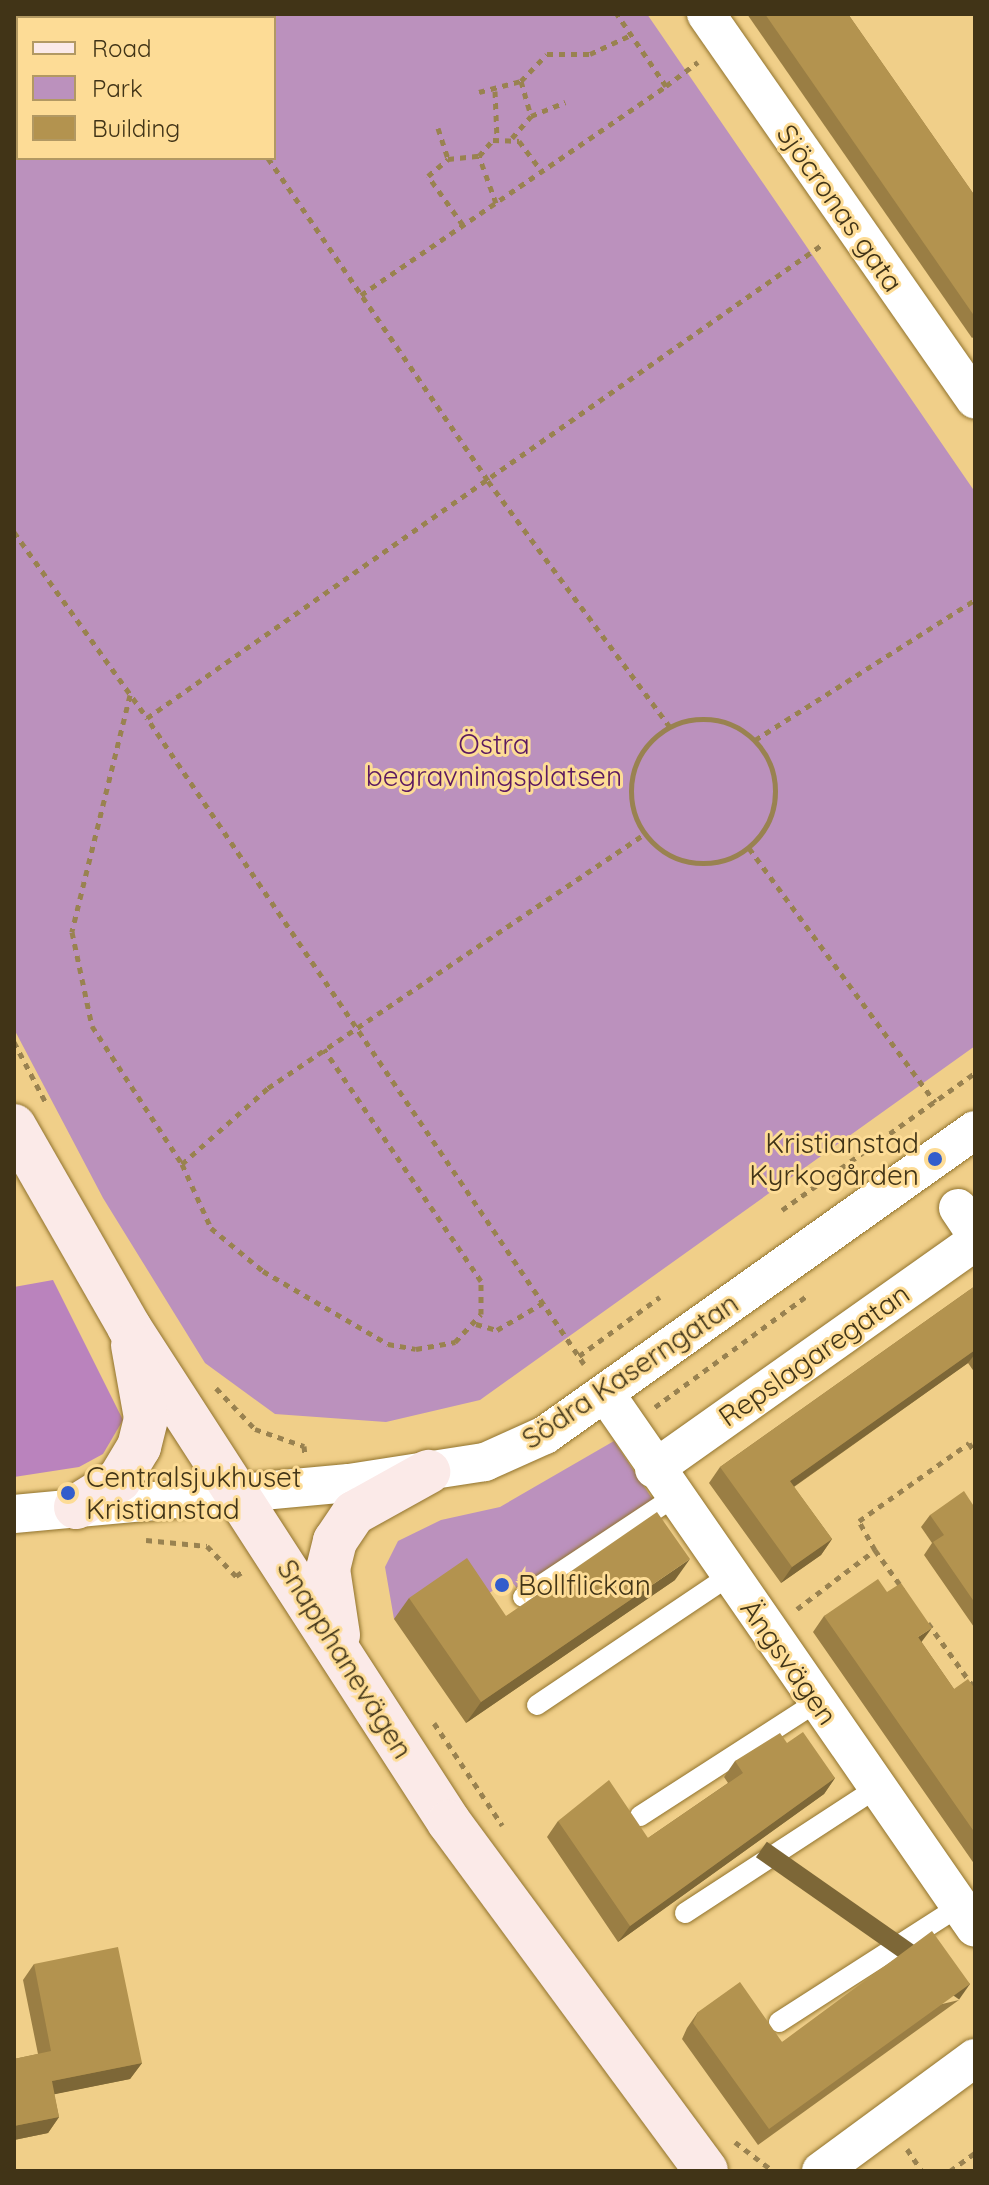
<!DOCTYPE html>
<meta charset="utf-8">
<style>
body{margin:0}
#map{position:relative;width:989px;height:2185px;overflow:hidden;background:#f0cf89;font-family:Quicksand,sans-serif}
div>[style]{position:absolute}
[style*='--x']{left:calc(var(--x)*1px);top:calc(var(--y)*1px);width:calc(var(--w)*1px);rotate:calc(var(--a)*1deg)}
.green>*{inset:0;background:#bb91bd}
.forest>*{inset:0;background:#ba83bd}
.path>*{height:5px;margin-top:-2.5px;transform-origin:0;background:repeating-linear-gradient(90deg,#998250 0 6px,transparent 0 12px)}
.path>.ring{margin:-2.5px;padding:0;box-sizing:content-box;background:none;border:5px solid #998250;border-radius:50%}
.roads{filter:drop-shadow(0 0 2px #91732d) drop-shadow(0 0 2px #91732d)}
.lane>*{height:20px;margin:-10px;padding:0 10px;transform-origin:10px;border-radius:10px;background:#fff}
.street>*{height:38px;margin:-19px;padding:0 19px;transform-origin:19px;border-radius:19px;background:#fff}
.secondary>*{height:44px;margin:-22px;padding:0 22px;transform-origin:22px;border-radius:22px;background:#fbeae8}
.wall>*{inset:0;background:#9a7e44}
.shaded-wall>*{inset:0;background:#7d6737;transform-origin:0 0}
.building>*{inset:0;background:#b3934f}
.dots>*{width:22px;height:22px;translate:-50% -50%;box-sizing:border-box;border:4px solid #fddc96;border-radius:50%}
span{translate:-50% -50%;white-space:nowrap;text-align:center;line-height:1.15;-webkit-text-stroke:6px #fddc96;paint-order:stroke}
.street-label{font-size:28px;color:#413417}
.park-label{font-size:28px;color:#5b1960}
.poi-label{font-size:28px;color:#413417}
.right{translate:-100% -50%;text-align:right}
.left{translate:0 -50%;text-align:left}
.frame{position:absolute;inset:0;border:16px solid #413417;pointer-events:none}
.legend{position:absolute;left:16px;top:16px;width:260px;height:144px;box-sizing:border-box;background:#fddc96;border:2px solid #b29963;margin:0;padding:10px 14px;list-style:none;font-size:24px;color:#413417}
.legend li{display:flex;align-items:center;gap:16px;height:40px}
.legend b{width:40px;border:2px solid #b29963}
</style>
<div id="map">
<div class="green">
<div style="clip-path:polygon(evenodd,14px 14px,647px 14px,975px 492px,975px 1046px,480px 1400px,386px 1422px,275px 1414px,205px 1363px,103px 1198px,14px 1029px,14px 14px,18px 18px,274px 18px,274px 158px,18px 158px,18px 18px)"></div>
<div style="clip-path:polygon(614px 1441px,657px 1506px,523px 1597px,510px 1579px,470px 1606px,394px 1619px,385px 1567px,398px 1541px,441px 1520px,500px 1507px)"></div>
</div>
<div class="forest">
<div style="clip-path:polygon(53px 1280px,123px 1420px,103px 1454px,79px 1467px,14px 1477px,14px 1287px)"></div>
</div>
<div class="path">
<div style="--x:170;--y:14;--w:4;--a:63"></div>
<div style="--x:60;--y:18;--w:6;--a:-39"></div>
<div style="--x:146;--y:18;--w:7;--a:-34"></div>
<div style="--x:14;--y:50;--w:5;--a:-37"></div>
<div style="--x:521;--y:81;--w:36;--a:74"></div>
<div style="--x:666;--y:86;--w:40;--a:-37"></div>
<div style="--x:495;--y:91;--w:47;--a:87.6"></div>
<div style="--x:479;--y:92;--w:43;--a:-14.7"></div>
<div style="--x:521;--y:81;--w:37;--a:-46"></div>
<div style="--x:547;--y:54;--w:43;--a:0"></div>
<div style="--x:590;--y:54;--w:45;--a:-24.9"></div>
<div style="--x:14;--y:111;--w:5;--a:-37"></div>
<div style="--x:438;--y:128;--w:33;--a:72"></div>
<div style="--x:512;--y:138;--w:29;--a:-49"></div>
<div style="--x:531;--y:116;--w:37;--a:-22"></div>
<div style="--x:268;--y:158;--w:391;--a:55.7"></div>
<div style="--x:488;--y:481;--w:305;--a:53.5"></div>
<div style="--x:496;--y:203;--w:50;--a:-109.9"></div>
<div style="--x:479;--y:156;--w:21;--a:-49"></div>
<div style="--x:493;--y:140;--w:26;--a:2"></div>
<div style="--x:519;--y:141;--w:39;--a:53"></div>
<div style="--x:463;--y:225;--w:60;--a:-125.5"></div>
<div style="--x:428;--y:176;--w:26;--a:-40"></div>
<div style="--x:448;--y:159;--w:31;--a:-6"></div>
<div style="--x:361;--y:295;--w:370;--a:-34.4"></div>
<div style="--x:666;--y:86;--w:87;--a:-124.2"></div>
<div style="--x:14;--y:532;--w:229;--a:54.4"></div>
<div style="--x:130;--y:695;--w:244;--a:103.8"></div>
<div style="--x:72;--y:932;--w:96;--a:78"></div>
<div style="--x:92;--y:1026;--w:165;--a:56.9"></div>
<div style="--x:182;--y:1164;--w:70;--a:65.6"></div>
<div style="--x:211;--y:1228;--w:67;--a:39.6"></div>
<div style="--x:263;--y:1271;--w:145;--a:30.3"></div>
<div style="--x:388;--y:1344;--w:28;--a:10"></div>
<div style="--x:416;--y:1349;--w:40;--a:-10"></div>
<div style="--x:455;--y:1342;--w:38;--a:-47"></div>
<div style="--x:481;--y:1314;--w:33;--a:-90"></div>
<div style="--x:481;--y:1281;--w:280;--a:-124.1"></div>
<div class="ring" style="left:631px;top:719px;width:139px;height:139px"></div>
<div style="--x:755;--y:740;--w:261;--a:-32.5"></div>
<div style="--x:749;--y:848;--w:315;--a:53.8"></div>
<div style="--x:14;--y:1042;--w:67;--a:62.3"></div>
<div style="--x:182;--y:1164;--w:115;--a:-41.5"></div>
<div style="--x:268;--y:1088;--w:454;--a:-34"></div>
<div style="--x:782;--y:1210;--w:237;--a:-35.4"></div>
<div style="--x:476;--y:1324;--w:22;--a:16"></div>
<div style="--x:497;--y:1330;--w:53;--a:-30.4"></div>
<div style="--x:579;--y:1356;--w:100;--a:-36.1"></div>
<div style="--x:584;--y:1364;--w:780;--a:-124.08"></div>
<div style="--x:147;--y:718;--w:826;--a:-35.04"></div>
<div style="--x:216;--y:1388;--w:57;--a:46.4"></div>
<div style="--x:255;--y:1429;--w:52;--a:19.1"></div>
<div style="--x:304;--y:1446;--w:9;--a:84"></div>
<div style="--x:655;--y:1407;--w:190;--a:-36.2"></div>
<div style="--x:146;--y:1540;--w:61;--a:5.6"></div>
<div style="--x:207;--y:1546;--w:42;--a:46"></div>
<div style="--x:236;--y:1576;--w:7;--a:-34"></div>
<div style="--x:875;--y:1550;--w:33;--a:-119"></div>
<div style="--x:859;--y:1521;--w:135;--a:-35.3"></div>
<div style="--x:969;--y:1443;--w:12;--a:59"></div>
<div style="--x:797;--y:1609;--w:98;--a:-37.1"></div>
<div style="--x:875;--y:1550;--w:48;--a:54.3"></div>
<div style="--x:928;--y:1623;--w:81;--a:54.5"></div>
<div style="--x:434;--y:1723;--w:123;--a:56.3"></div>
<div style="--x:735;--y:2142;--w:48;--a:37.3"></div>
<div style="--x:907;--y:2149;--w:27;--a:56"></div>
<div style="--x:950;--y:2171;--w:31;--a:-36"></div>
</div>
<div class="roads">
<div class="lane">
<div style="--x:523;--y:1597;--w:181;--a:-33.5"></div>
<div style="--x:537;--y:1705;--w:231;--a:-33.9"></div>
<div style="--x:640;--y:1816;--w:211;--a:-32.8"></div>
<div style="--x:685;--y:1913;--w:229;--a:-33.1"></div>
<div style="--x:779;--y:2022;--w:215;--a:-32.7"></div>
</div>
<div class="street">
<div style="--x:706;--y:14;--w:470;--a:55.1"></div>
<div style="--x:958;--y:1208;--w:30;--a:56"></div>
<div style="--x:605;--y:1393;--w:650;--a:55.33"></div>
<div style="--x:654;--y:1469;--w:393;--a:-35.3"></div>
<div style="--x:14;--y:1514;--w:336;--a:-5.3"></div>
<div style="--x:349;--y:1483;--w:138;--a:-8.8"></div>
<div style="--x:485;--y:1462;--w:66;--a:-24.2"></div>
<div style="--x:545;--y:1435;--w:527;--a:-35.35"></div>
<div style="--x:821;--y:2171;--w:191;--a:-36.3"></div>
</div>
<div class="secondary">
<div style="--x:14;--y:1126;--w:232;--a:60.2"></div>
<div style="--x:129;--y:1327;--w:589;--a:57.12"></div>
<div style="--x:449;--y:1822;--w:433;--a:53.6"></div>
<div style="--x:76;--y:1507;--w:51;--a:-32.1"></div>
<div style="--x:119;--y:1480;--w:39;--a:-59"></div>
<div style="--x:139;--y:1447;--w:30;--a:-76"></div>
<div style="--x:146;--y:1418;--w:74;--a:-100.1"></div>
<div style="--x:338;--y:1635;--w:67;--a:-98.6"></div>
<div style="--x:328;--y:1569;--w:29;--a:-76"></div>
<div style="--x:335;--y:1541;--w:34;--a:-56"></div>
<div style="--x:354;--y:1513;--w:85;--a:-29"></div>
</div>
</div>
<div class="wall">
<div style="clip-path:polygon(747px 14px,848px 14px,975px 196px,975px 336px,972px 338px)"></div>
<div style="clip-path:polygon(975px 1286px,975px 1373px,968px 1363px,794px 1487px,832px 1539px,821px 1555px,781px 1583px,709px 1483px,720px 1467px)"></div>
<div style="clip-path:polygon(975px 1508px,975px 1626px,974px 1627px,924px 1555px,932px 1543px,921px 1527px,930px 1515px)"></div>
<div style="clip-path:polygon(675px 1580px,466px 1723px,394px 1619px,409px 1598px,506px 1616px)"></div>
<div style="clip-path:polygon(887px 1592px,954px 1689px,975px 1689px,975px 1865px,813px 1632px,824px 1616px)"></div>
<div style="clip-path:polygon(787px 1743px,835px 1778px,824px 1794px,618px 1942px,547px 1837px,558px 1821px,648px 1838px,728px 1783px,724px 1777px,735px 1761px)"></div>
<div style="clip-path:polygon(34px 1964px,142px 2063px,130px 2079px,54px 2094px,59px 2117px,48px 2133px,14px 2140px,14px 2059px,38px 2054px,23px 1980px)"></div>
<div style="clip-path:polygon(959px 2000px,758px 2145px,682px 2039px,687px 2028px,698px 2012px,782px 2042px)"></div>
</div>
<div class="shaded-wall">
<div style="clip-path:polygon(975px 1350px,975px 1354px,968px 1363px,779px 1497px,790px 1481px)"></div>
<div style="clip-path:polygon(832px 1539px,821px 1555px,781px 1583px,792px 1567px)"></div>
<div style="clip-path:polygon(690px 1559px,675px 1580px,466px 1723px,481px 1702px)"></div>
<div style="clip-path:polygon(932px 1628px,920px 1644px,918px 1637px)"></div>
<div style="clip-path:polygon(835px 1778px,824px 1794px,618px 1942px,630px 1926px)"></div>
<div style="left:970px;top:1984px;width:19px;height:248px;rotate:125deg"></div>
<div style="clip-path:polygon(142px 2063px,130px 2079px,41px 2097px,52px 2081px)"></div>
<div style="clip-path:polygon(59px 2117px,48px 2133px,14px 2140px,14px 2126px)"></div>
</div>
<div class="building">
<div style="clip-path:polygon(765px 14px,848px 14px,975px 196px,975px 317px)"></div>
<div style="clip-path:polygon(975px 1286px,975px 1350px,790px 1481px,832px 1539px,792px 1567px,720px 1467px)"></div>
<div style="clip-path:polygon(964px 1491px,975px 1508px,975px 1603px,933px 1542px,944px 1535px,930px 1515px)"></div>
<div style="clip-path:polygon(657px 1512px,690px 1559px,481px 1702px,409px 1598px,467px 1558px,506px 1616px)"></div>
<div style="clip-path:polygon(878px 1579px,887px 1592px,901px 1583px,932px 1628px,918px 1637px,954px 1689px,968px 1679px,975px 1689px,975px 1833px,824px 1616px)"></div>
<div style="clip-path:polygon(803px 1732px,835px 1778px,630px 1926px,558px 1821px,609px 1780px,648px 1838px,743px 1773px,735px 1761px,780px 1733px,787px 1743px)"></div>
<div style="clip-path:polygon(932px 1931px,970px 1984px,769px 2129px,693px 2023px,698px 2012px,740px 1982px,782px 2042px)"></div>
<div style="clip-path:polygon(118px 1947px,142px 2063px,52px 2081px,59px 2117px,14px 2126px,14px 2059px,51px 2051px,34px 1964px)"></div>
</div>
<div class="dots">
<div style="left:935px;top:1159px;background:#325dcc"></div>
<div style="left:68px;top:1493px;background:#325dcc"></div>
<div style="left:502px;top:1585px;background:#325dcc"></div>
</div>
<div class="street-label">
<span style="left:840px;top:208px;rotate:55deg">Sjöcronas gata</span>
<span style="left:814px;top:1355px;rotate:-35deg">Repslagaregatan</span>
<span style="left:630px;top:1371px;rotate:-34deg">Södra Kaserngatan</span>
<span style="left:345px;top:1659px;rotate:58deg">Snapphanevägen</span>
<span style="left:789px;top:1662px;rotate:55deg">Ängsvägen</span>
</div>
<div class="park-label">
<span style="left:494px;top:760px">Östra<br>begravningsplatsen</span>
</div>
<div class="poi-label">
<span class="right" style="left:919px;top:1159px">Kristianstad<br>Kyrkogården</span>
<span class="left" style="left:86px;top:1493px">Centralsjukhuset<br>Kristianstad</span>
<span class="left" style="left:518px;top:1585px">Bollflickan</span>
</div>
<div class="frame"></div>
<ul class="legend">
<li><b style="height:10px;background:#fbeae8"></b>Road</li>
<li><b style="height:22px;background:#bb91bd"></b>Park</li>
<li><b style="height:22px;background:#b3934f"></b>Building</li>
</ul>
</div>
